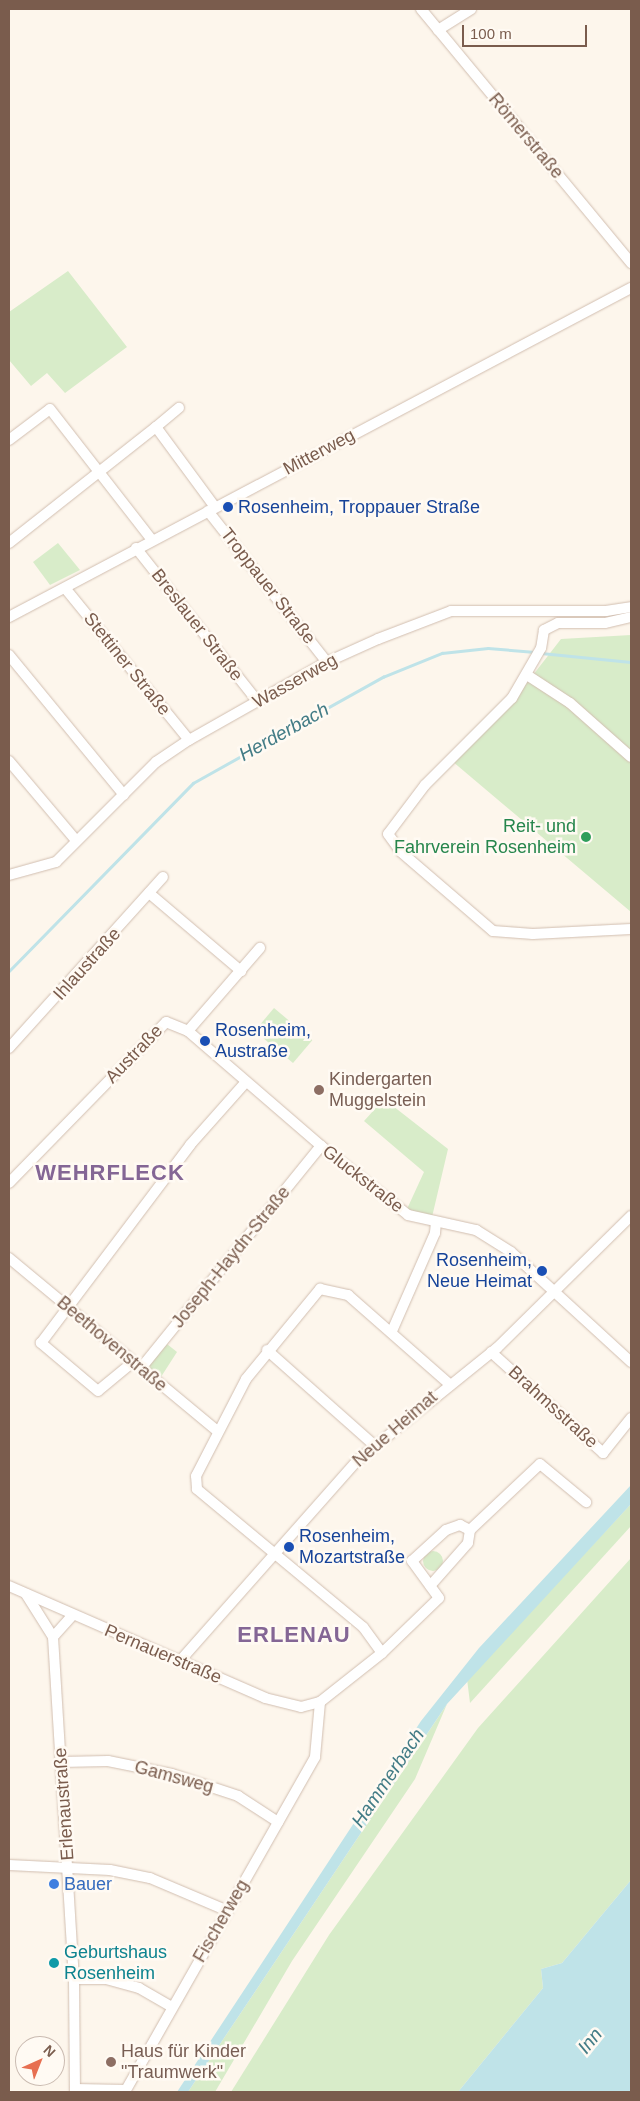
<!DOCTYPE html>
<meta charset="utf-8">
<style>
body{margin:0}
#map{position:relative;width:640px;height:2101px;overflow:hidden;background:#fdf6ec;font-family:Arial,sans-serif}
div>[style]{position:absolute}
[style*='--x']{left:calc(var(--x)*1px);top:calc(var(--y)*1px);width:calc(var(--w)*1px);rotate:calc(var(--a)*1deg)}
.green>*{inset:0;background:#d8ecc9;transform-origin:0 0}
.round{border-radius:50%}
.water>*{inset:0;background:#bfe3e8}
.stream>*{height:2.5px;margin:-1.25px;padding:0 1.25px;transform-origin:1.25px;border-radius:1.25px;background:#bfe3e8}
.roads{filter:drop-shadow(0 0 1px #d1beb0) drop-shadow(0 0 1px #d1beb0)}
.street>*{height:10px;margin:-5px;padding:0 5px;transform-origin:5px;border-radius:5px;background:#fff}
.dots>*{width:14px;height:14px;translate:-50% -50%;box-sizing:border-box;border:2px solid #fffaf3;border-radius:50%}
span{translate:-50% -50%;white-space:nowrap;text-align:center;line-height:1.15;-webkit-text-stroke:5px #fffaf3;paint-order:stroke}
.street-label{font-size:18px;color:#7a5c4d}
.transit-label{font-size:18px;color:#164399}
.left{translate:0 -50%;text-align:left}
.right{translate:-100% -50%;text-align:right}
.leisure-label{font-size:18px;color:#27864d}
.education-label{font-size:18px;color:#785e54}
.shop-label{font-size:18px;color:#366cbe}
.culture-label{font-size:18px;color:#0d838f}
.water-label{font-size:19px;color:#437c86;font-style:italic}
.district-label{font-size:22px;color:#846695;font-weight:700;letter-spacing:1px}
.frame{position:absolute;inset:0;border:10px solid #7a5c4d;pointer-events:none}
.north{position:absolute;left:15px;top:2036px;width:50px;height:50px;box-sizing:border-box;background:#fffaf3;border:1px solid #cabbb1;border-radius:50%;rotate:44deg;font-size:14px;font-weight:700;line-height:20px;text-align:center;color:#7a5c4d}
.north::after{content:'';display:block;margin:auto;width:18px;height:22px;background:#e76f51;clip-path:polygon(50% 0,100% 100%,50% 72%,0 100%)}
.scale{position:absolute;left:462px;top:25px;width:125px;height:22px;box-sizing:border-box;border:2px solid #7a5c4d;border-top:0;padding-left:6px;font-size:15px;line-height:18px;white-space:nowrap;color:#7a5c4d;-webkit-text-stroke:4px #fffaf3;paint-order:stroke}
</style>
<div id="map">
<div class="green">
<div style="clip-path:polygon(68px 271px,127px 347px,65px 393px,47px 373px,31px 386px,9px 360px,9px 312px)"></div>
<div style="clip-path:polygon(58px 543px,80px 570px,50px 585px,33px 562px)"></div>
<div style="clip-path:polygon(631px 635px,631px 912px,452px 761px,512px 702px,561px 639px)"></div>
<div style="left:274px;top:1008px;width:50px;height:30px;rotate:40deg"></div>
<div style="clip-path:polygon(384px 1099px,448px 1149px,432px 1217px,407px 1209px,424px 1172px,364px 1121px)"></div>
<div style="clip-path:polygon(167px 1344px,177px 1352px,159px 1380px,147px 1368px)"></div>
<div style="clip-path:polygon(631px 1504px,631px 1526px,470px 1703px,467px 1679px)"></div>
<div class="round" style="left:423px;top:1551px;width:20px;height:20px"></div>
<div style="clip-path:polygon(631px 1558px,631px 1880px,562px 1963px,541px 1969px,543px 1988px,458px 2092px,231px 2092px,329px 1935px,478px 1728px)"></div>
<div style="clip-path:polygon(447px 1704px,415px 1779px,292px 1961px,215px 2092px,188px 2092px)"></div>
</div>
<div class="water">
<div style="clip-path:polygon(631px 1485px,631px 1504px,447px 1704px,188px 2092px,177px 2092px,421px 1721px,479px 1648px)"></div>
<div style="clip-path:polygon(631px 1880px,631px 2092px,458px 2092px,543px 1988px,541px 1969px,562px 1963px)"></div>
</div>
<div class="stream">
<div style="--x:541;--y:653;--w:90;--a:5.7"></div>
<div style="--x:9;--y:971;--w:263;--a:-45.6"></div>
<div style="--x:193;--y:783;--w:218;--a:-29.2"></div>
<div style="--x:383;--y:677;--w:64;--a:-22.1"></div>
<div style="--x:442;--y:653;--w:46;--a:-6.2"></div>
<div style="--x:488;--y:648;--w:47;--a:4.9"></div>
</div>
<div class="roads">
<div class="street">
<div style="--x:421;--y:9;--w:330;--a:50.4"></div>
<div style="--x:438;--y:30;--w:39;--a:-32"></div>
<div style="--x:156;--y:427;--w:30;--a:-40"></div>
<div style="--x:9;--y:440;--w:51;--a:-37.1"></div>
<div style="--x:50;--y:409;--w:166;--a:52.1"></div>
<div style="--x:208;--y:511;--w:192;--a:51.8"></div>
<div style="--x:9;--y:543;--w:187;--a:-38.3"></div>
<div style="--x:156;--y:427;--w:99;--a:53.6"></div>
<div style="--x:136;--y:548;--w:196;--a:51.6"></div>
<div style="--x:65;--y:588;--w:196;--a:50.8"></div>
<div style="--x:9;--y:617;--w:704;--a:-27.88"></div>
<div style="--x:631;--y:617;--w:27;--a:167"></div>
<div style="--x:605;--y:623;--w:47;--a:180"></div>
<div style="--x:558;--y:623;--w:16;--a:153"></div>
<div style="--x:544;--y:630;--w:18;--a:99"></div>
<div style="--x:541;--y:648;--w:58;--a:120.1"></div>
<div style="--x:512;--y:698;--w:123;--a:135"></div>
<div style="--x:425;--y:785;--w:61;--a:127.1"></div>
<div style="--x:388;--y:834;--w:22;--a:54"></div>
<div style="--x:401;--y:852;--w:121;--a:40.7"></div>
<div style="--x:493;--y:931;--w:40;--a:4.3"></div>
<div style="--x:533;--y:934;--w:98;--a:-2.9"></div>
<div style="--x:9;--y:655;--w:181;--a:50.6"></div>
<div style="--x:527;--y:675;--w:51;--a:33.1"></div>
<div style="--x:570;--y:703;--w:81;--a:41.5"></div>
<div style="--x:9;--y:761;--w:102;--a:49.8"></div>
<div style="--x:9;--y:875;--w:49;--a:-15.5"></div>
<div style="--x:56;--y:862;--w:141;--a:-45"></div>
<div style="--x:156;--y:762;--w:40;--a:-34"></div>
<div style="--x:189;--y:740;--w:159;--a:-29.5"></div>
<div style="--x:327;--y:662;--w:56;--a:-24.3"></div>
<div style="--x:378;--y:639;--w:78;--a:-21"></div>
<div style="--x:451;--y:611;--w:155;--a:0"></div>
<div style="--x:606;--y:611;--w:25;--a:-9"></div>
<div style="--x:149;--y:893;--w:121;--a:40.3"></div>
<div style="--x:188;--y:1031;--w:110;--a:-49.1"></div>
<div style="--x:9;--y:1048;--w:230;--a:-48"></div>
<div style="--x:9;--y:1183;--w:225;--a:-45.7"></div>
<div style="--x:166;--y:1022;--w:24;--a:22"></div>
<div style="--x:188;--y:1031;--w:176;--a:40.8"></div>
<div style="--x:321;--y:1146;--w:111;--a:38.4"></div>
<div style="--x:408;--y:1215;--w:70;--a:12.4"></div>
<div style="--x:476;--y:1230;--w:41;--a:32.2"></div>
<div style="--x:511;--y:1252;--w:163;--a:42.5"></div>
<div style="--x:9;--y:1258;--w:269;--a:39.7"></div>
<div style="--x:392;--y:1331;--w:107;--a:-66.3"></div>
<div style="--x:435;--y:1233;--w:11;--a:-85"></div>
<div style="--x:267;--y:1350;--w:143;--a:41.6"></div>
<div style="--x:491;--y:1352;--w:151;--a:42"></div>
<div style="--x:603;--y:1453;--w:45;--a:-51.3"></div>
<div style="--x:133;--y:1362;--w:45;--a:140.4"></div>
<div style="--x:98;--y:1391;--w:75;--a:-139.9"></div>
<div style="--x:41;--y:1343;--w:248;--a:-53"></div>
<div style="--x:190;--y:1145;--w:84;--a:-48.4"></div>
<div style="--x:141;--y:1368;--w:286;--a:-51"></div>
<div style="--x:470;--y:1530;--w:96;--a:-43.3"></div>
<div style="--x:540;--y:1464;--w:60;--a:39.6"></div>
<div style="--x:9;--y:1586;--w:279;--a:23.6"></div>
<div style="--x:265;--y:1698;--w:37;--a:14"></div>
<div style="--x:301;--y:1707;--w:20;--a:-15"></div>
<div style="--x:320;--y:1702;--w:79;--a:-38.3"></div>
<div style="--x:382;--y:1653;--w:79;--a:-44"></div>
<div style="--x:439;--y:1598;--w:46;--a:-126.1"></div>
<div style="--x:412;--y:1561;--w:46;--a:-42.4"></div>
<div style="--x:446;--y:1530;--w:15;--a:-20"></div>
<div style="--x:460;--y:1525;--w:11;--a:27"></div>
<div style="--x:470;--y:1530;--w:13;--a:99"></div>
<div style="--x:468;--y:1543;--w:57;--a:131.5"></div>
<div style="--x:26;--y:1594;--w:51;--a:57.9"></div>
<div style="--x:53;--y:1637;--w:343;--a:86.5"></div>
<div style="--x:74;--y:1979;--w:113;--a:89.5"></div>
<div style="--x:53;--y:1637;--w:30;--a:-48"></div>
<div style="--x:382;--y:1653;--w:32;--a:-126"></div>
<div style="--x:363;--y:1627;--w:216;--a:-140.3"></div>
<div style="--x:197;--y:1489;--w:13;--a:-94"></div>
<div style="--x:196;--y:1476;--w:109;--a:-62.7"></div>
<div style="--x:246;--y:1379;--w:117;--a:-50.6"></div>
<div style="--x:320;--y:1289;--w:29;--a:12"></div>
<div style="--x:348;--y:1295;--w:133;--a:41.3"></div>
<div style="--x:179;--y:1662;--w:270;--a:-48.5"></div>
<div style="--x:358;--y:1460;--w:179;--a:-38.9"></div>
<div style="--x:497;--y:1348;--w:188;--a:-44.6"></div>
<div style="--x:61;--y:1762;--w:47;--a:-1.2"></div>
<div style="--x:108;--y:1761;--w:65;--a:11.5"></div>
<div style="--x:172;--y:1774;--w:70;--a:18.4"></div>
<div style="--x:238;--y:1796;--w:48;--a:33"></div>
<div style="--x:9;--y:1865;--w:101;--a:2.8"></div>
<div style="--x:110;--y:1870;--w:41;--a:11.3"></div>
<div style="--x:150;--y:1878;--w:85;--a:22.9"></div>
<div style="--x:74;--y:1979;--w:32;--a:0"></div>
<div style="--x:106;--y:1979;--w:34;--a:15"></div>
<div style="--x:139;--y:1988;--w:36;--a:30"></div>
<div style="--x:75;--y:2089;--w:51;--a:1.1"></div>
<div style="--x:126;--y:2090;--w:383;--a:-60.4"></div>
<div style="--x:315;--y:1757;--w:55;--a:-84.8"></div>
</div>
</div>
<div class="dots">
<div style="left:228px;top:507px;background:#1a4fb4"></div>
<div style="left:586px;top:837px;background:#2e9e5b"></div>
<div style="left:205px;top:1041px;background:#1a4fb4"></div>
<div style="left:319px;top:1090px;background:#8d6e63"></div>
<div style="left:542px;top:1271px;background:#1a4fb4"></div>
<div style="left:289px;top:1547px;background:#1a4fb4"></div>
<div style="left:54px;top:1884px;background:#3f7fe0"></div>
<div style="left:54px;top:1963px;background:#0f9aa8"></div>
<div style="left:111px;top:2062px;background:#8d6e63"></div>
</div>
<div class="street-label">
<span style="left:526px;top:136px;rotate:50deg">Römerstraße</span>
<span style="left:319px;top:452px;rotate:-28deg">Mitterweg</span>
<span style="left:268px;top:586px;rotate:52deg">Troppauer Straße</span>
<span style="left:197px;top:625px;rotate:52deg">Breslauer Straße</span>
<span style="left:127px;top:664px;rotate:51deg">Stettiner Straße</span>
<span style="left:295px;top:681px;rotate:-29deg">Wasserweg</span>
<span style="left:87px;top:964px;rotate:-48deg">Ihlaustraße</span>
<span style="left:134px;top:1054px;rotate:-46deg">Austraße</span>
<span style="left:363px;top:1179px;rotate:38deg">Gluckstraße</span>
<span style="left:231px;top:1257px;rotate:-51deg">Joseph-Haydn-Straße</span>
<span style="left:112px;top:1344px;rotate:40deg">Beethovenstraße</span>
<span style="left:553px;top:1407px;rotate:42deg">Brahmsstraße</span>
<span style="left:395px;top:1429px;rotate:-41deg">Neue Heimat</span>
<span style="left:163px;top:1654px;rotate:23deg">Pernauerstraße</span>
<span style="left:174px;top:1777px;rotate:15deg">Gamsweg</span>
<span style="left:64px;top:1804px;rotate:-94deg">Erlenaustraße</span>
<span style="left:221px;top:1921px;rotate:-60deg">Fischerweg</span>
</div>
<div class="transit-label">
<span class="left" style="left:238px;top:507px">Rosenheim, Troppauer Straße</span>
<span class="left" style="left:215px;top:1041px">Rosenheim,<br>Austraße</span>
<span class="right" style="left:532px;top:1271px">Rosenheim,<br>Neue Heimat</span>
<span class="left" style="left:299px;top:1547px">Rosenheim,<br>Mozartstraße</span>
</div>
<div class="leisure-label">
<span class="right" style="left:576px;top:837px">Reit- und<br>Fahrverein Rosenheim</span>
</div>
<div class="education-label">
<span class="left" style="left:329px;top:1090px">Kindergarten<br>Muggelstein</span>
<span class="left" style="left:121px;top:2062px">Haus für Kinder<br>"Traumwerk"</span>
</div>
<div class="shop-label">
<span class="left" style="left:64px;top:1884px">Bauer</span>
</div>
<div class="culture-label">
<span class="left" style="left:64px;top:1963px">Geburtshaus<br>Rosenheim</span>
</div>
<div class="water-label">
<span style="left:284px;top:732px;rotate:-29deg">Herderbach</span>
<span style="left:388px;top:1778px;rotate:-56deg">Hammerbach</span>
<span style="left:590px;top:2041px;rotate:-51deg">Inn</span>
</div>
<div class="district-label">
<span style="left:110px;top:1173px">WEHRFLECK</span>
<span style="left:294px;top:1635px">ERLENAU</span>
</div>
<div class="frame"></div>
<div class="north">N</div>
<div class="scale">100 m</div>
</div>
